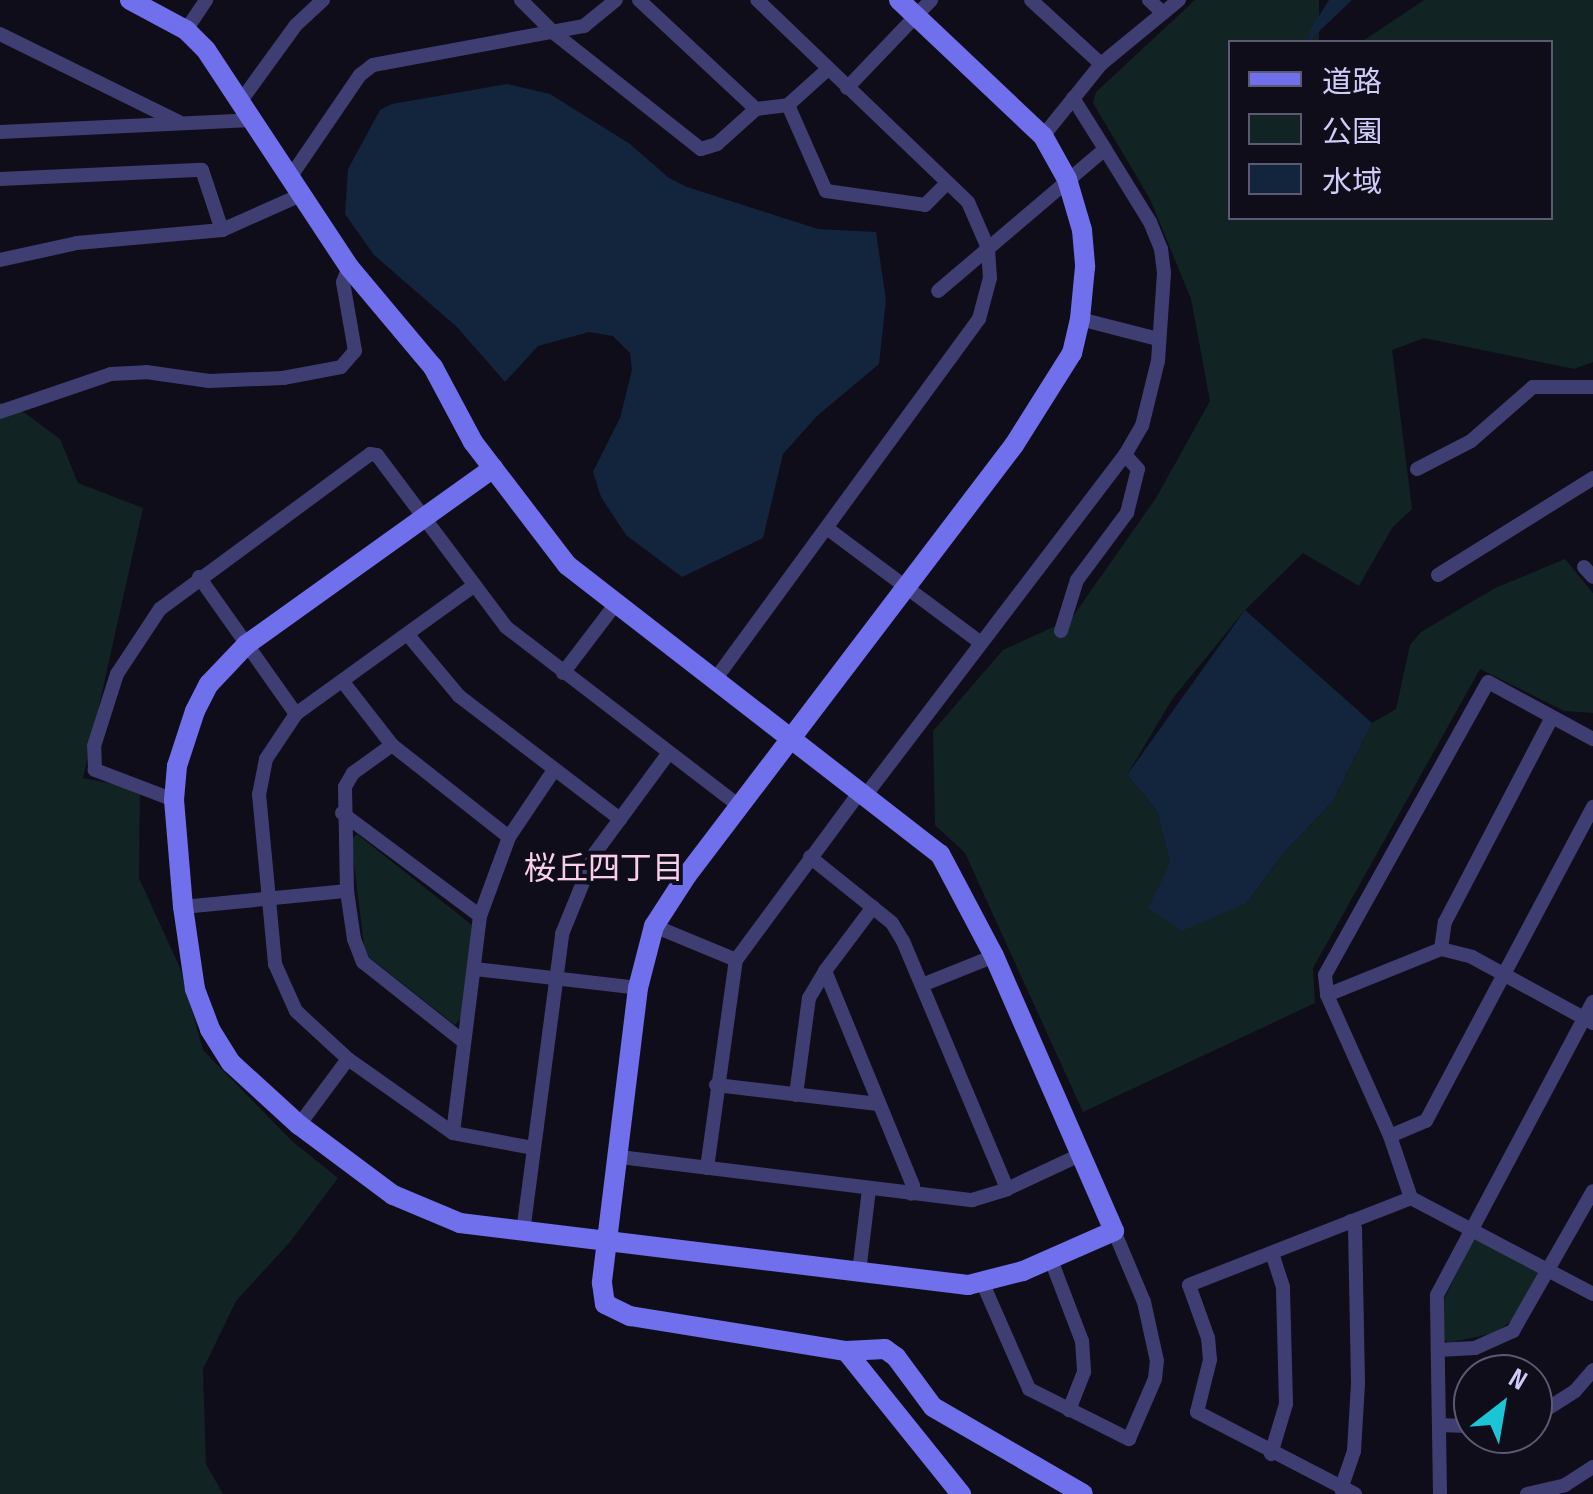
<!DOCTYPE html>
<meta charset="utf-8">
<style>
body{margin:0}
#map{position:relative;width:1593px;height:1494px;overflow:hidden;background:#0f0d1a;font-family:"Sofia Sans Condensed","Noto Sans JP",sans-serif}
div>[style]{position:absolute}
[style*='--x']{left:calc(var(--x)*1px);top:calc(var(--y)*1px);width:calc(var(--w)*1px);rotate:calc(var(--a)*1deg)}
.green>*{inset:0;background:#112322}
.water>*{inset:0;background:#13243d}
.street>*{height:14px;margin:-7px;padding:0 7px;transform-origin:7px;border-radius:7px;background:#3f3e73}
.secondary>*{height:20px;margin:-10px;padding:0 10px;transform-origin:10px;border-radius:10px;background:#706fec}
span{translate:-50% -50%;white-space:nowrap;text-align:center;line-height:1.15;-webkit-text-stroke:8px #0f0d1a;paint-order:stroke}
.neighbourhood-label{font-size:32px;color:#f9ceea}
.legend{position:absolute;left:1228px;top:40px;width:325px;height:180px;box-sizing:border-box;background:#0f0d1a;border:2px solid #5c5973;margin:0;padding:12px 18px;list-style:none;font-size:30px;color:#d0ccf8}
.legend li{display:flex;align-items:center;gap:20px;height:50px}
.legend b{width:50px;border:2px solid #5c5973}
.north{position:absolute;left:1453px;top:1354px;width:100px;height:100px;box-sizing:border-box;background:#0f0d1a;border:2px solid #5c5973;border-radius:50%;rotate:31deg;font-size:28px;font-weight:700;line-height:40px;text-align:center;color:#d0ccf8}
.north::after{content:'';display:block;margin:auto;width:35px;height:45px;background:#1cc5d5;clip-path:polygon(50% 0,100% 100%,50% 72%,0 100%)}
</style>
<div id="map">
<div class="green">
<div style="clip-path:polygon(1195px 0,1319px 0,1319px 42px,1230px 42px,1230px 218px,1550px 218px,1550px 42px,1361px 42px,1424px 0,1593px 0,1593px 362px,1574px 369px,1424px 338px,1392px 350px,1412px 509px,1392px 528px,1359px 586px,1303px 553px,1245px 610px,1173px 698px,1127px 775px,1157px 811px,1170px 863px,1247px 903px,1282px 855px,1333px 801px,1372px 723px,1396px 709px,1410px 645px,1421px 632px,1495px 588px,1565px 559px,1593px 593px,1593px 713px,1564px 711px,1480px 669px,1313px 968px,1315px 1003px,1083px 1112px,965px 853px,935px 825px,933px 731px,1003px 650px,1071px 619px,1156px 498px,1210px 401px,1191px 299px,1150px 199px,1093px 103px,1096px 92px)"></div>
<div style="clip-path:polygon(0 402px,25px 413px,60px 439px,78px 483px,143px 508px,83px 778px,140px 789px,139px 878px,180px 968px,203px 1050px,292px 1141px,338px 1178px,290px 1242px,236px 1301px,203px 1369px,206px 1464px,223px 1494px,0 1494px)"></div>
<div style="clip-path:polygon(357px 834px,472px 925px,461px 1018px,455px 1025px,365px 954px,351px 840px)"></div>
<div style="clip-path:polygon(1475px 1237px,1541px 1271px,1515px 1317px,1498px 1332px,1449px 1343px,1443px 1339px,1443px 1301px)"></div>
</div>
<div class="water">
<div style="clip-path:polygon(1329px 0,1352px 0,1308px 42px,1309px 32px)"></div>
<div style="clip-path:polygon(507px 84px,550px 94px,630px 144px,669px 178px,687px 187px,818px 229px,876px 232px,886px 300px,879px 364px,817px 416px,783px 454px,763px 538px,682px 577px,626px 535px,601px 497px,593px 472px,620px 418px,632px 370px,630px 353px,613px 336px,589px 332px,538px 346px,505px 382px,457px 327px,374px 255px,345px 214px,348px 169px,380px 110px,392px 104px)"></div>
<div style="clip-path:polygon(1245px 610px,1372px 723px,1333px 801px,1282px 855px,1247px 903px,1182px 931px,1148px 908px,1170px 863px,1157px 811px,1127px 775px)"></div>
</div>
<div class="street">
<div style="--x:521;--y:0;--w:47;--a:45"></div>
<div style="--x:554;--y:33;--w:187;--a:38.3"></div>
<div style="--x:701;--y:149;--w:17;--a:-17"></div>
<div style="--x:717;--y:144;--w:52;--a:-41.9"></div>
<div style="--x:756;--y:109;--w:32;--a:-7"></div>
<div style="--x:788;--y:105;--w:54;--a:-42"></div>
<div style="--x:639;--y:0;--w:160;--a:43"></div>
<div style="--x:1031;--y:0;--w:95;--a:42.4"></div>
<div style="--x:1149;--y:0;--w:19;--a:43"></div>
<div style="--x:186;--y:30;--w:36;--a:-56"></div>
<div style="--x:0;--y:34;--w:199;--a:26.2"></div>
<div style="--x:847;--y:88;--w:122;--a:-46.3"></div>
<div style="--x:1073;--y:98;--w:60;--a:57.9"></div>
<div style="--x:240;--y:102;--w:95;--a:-54"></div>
<div style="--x:296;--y:25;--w:37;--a:-43"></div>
<div style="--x:788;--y:105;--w:94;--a:66.2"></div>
<div style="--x:826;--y:191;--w:100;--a:8"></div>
<div style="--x:925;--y:205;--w:31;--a:-45"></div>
<div style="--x:0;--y:132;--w:252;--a:-2.7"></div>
<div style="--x:1043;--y:136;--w:92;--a:-51.1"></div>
<div style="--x:1101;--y:64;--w:101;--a:-39.4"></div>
<div style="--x:291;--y:176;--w:122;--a:-55.7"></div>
<div style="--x:360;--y:75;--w:16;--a:-38"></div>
<div style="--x:373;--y:65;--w:215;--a:-10.5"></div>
<div style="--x:584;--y:26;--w:41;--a:-39.1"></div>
<div style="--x:0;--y:179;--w:202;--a:-2.6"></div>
<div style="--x:202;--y:170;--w:63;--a:71.6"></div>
<div style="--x:0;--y:260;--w:79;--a:-12.4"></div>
<div style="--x:77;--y:243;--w:146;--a:-5.1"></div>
<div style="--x:222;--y:230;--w:89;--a:-24"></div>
<div style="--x:1080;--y:319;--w:81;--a:14.4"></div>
<div style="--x:0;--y:412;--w:117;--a:-18.9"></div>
<div style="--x:111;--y:374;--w:35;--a:-3"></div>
<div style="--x:146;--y:372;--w:64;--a:8.1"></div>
<div style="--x:209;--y:381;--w:74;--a:-2.3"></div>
<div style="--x:283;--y:378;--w:59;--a:-10.7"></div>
<div style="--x:341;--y:367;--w:21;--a:-49"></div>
<div style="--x:355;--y:351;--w:70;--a:-99.9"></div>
<div style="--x:343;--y:282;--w:16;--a:-68"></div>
<div style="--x:1417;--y:469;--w:61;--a:-27.4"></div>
<div style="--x:1471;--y:441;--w:82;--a:-41.1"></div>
<div style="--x:1533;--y:387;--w:60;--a:0"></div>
<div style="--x:828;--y:529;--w:191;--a:36.7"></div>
<div style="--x:1584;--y:567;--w:13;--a:48"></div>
<div style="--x:1438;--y:575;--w:183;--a:-32"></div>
<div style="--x:199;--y:577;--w:168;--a:54.7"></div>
<div style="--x:472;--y:587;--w:217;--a:144.2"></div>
<div style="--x:296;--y:714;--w:54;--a:123.7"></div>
<div style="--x:266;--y:759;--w:36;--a:101"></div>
<div style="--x:259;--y:794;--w:171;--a:84.6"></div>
<div style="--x:275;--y:964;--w:51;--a:65.9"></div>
<div style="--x:296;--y:1011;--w:71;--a:42.7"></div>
<div style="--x:348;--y:1059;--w:128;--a:35.2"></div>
<div style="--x:453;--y:1133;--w:81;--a:10.6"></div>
<div style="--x:1061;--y:631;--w:53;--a:-72.6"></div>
<div style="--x:1077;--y:580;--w:84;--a:-53.3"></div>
<div style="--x:1127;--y:513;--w:45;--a:-76"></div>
<div style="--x:1138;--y:469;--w:19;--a:-133"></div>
<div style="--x:408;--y:635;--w:80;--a:50.1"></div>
<div style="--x:459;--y:696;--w:203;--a:37.4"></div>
<div style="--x:563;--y:673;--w:84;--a:-52.7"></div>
<div style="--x:714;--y:681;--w:449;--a:-53.8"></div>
<div style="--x:979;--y:319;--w:42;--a:-75"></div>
<div style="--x:990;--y:278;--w:30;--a:-94"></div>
<div style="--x:988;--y:248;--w:50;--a:-113.5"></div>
<div style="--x:968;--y:202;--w:292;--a:-136.2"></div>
<div style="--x:343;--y:682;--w:80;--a:52.1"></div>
<div style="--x:392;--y:745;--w:149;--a:38.2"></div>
<div style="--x:1593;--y:739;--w:119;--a:-151.5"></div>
<div style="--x:1488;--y:682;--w:335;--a:119.1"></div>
<div style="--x:1325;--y:975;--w:20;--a:84"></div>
<div style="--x:1327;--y:995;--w:154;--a:65.9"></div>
<div style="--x:1390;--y:1136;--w:65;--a:71.3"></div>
<div style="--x:1411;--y:1198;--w:206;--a:27.8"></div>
<div style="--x:392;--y:745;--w:48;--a:144.3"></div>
<div style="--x:353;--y:773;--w:16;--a:120"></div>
<div style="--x:345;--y:787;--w:104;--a:88.9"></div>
<div style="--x:347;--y:891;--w:49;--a:81.7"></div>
<div style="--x:354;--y:939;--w:25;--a:69"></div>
<div style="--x:363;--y:962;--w:129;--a:38.4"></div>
<div style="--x:865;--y:796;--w:429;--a:-52.7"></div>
<div style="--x:1125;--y:455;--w:34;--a:-60"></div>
<div style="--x:1142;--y:426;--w:67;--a:-76.2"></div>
<div style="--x:1158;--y:361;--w:88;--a:-86.1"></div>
<div style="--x:1164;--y:273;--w:24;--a:-97"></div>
<div style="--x:1161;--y:249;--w:29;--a:-112"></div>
<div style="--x:1150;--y:222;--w:86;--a:-121.7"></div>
<div style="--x:1105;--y:149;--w:219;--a:139.6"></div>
<div style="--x:174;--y:800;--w:85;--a:-159.2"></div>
<div style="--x:95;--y:770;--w:24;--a:-92"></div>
<div style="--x:94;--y:746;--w:76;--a:-72.3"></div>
<div style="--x:117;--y:674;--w:78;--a:-56.5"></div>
<div style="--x:160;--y:609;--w:261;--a:-36.4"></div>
<div style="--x:370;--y:454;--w:7;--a:8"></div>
<div style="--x:377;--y:455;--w:215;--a:53.1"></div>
<div style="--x:506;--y:627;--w:294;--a:37.5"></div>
<div style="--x:342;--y:813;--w:172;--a:36.7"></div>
<div style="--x:810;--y:857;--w:105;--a:38.8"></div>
<div style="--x:892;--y:923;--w:21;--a:59"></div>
<div style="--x:903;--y:941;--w:269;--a:67.2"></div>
<div style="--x:183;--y:907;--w:165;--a:-5.6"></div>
<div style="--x:873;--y:907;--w:80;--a:126.9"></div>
<div style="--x:825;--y:971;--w:232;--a:67.7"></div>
<div style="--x:913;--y:1186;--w:8;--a:104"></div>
<div style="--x:654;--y:926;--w:89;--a:22.5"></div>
<div style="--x:1441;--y:949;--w:27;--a:-82"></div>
<div style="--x:1445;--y:922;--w:231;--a:-62.4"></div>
<div style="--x:475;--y:969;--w:164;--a:6.6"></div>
<div style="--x:922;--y:985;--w:78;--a:-21.9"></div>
<div style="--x:1327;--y:995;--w:123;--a:-22"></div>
<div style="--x:1441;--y:949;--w:32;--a:14"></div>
<div style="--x:1472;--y:957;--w:138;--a:28.6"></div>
<div style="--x:716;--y:1085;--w:163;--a:6.7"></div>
<div style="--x:796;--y:1095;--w:98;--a:-82.4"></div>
<div style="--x:809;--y:998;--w:31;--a:-59"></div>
<div style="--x:299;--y:1125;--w:82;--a:-53.4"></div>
<div style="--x:453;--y:1133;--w:219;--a:-82.9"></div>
<div style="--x:480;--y:916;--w:84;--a:-69.8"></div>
<div style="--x:509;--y:837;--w:81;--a:-56.1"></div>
<div style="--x:1390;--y:1136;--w:39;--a:-23"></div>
<div style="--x:1426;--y:1121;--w:356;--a:-62"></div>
<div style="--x:620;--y:1157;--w:355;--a:7"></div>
<div style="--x:972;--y:1200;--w:37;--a:-17"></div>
<div style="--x:1007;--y:1189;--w:83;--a:-25"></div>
<div style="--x:707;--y:1168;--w:210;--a:-82.1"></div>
<div style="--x:736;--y:960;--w:209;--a:-53.6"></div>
<div style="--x:523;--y:1232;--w:301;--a:-82.5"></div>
<div style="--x:562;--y:934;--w:87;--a:-67.8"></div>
<div style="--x:595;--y:853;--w:123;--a:-53.6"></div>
<div style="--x:1051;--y:1260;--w:87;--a:69.1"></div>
<div style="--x:1082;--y:1341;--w:31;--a:86"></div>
<div style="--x:1084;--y:1372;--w:41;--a:111.5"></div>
<div style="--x:859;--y:1272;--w:84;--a:-83.1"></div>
<div style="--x:983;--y:1284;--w:115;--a:66.3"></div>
<div style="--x:1029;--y:1389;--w:112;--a:26.6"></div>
<div style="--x:1129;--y:1439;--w:65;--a:-66.6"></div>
<div style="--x:1155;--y:1379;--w:18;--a:-84"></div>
<div style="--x:1157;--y:1361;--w:60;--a:-102.4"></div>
<div style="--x:1144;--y:1302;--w:77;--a:-112.9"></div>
<div style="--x:1438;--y:1350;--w:37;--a:-3"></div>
<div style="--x:1475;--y:1348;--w:42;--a:-24.1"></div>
<div style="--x:1513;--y:1331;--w:161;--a:-60.3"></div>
<div style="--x:1533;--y:1418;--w:50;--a:-32.7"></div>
<div style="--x:1575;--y:1391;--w:28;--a:-49"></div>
<div style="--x:1439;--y:1425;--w:34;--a:2"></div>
<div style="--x:1271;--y:1454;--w:52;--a:-73.3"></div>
<div style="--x:1286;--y:1404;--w:117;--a:-91.5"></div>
<div style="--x:1283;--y:1287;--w:36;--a:-108"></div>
<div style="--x:1341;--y:1489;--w:40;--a:-71.1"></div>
<div style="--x:1354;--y:1451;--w:68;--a:-86.6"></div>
<div style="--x:1358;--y:1383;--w:154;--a:-91.1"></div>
<div style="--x:1355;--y:1229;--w:9;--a:-117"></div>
<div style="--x:1355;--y:1494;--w:178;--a:-152.6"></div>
<div style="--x:1197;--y:1412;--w:54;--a:-76"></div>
<div style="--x:1210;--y:1360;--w:22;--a:-95"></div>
<div style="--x:1208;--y:1338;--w:56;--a:-109.7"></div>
<div style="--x:1189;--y:1285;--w:238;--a:-21.4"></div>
<div style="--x:1440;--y:1494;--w:199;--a:-90.9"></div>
<div style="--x:1437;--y:1295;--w:332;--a:-62"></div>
<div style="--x:1527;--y:1494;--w:39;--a:-13"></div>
<div style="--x:1565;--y:1485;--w:33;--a:-33"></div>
</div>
<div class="secondary">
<div style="--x:130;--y:0;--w:64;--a:28.2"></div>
<div style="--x:186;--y:30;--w:28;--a:45"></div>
<div style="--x:206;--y:50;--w:260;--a:56.6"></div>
<div style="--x:349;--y:267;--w:131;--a:50"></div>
<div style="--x:433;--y:367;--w:85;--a:61.9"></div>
<div style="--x:473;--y:442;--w:155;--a:52.6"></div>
<div style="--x:567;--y:565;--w:472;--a:37.8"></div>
<div style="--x:940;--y:854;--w:115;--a:62.1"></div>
<div style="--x:994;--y:956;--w:300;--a:66.4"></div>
<div style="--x:1114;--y:1231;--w:99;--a:156.3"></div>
<div style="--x:1023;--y:1271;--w:57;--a:165.7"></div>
<div style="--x:968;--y:1285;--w:512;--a:-173.04"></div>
<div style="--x:460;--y:1223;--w:73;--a:-157.3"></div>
<div style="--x:393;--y:1195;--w:117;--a:-143.3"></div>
<div style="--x:299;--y:1125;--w:92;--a:-137.6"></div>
<div style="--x:231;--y:1063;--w:40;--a:-122"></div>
<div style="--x:210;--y:1029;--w:43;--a:-110.6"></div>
<div style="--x:195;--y:989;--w:83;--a:-98.3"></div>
<div style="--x:183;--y:907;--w:107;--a:-94.8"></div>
<div style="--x:174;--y:800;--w:34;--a:-85"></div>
<div style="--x:177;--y:766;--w:58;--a:-71.9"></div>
<div style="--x:195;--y:711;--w:30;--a:-63"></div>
<div style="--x:209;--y:684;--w:54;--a:-46.5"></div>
<div style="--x:246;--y:645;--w:304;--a:-35.6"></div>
<div style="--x:899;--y:0;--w:198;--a:43.4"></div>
<div style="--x:1043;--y:136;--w:49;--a:60.8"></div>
<div style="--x:1067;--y:179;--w:53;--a:73.6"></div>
<div style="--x:1082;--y:230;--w:37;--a:85"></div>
<div style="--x:1085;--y:267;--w:52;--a:95.5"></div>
<div style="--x:1080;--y:319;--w:35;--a:103"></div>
<div style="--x:1072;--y:353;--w:109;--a:122.2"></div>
<div style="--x:1014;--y:445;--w:540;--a:127.25"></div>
<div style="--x:687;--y:875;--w:61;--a:122.9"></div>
<div style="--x:654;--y:926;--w:64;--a:104.5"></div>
<div style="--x:638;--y:988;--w:297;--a:97"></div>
<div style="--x:602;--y:1283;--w:21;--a:82"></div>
<div style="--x:605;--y:1304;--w:28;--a:26"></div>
<div style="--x:630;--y:1316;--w:219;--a:9.2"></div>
<div style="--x:846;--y:1351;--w:39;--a:-3"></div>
<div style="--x:885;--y:1349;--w:14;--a:36"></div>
<div style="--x:896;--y:1357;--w:62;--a:53.5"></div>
<div style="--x:933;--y:1407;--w:173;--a:30.1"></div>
<div style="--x:846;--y:1351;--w:184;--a:51.2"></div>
</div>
<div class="neighbourhood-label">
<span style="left:604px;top:870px">桜丘四丁目</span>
</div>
<ul class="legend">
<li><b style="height:12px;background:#706fec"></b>道路</li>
<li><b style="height:28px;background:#112322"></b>公園</li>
<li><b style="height:28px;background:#13243d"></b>水域</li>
</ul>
<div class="north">N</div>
</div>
